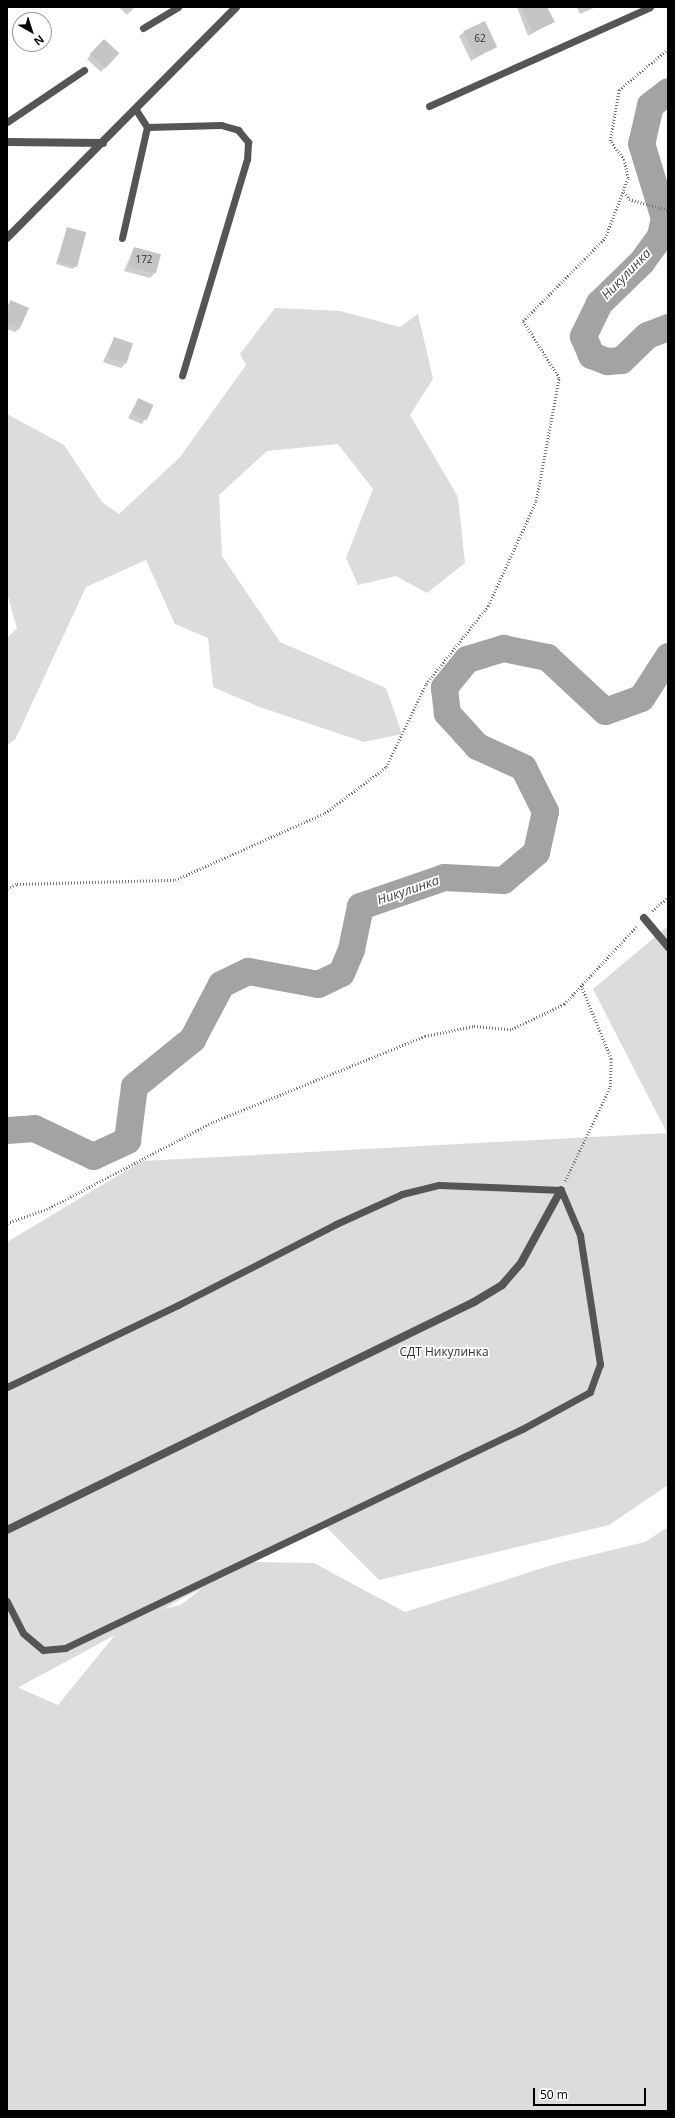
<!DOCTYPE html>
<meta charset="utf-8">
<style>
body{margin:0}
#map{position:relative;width:675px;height:2118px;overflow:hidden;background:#fff;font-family:"Open Sans",sans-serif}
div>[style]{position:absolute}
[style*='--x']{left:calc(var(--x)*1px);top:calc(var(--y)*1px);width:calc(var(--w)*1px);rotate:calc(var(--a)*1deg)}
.green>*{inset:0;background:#dcdcdc}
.shadow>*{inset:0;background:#0003}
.river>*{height:27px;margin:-13.5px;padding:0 13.5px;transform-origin:13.5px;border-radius:13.5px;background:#a3a3a3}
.building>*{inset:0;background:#c4c4c4;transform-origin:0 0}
.path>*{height:2.5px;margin-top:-1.25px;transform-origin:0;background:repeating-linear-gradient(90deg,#777 0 1px,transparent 0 3px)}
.lane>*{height:7px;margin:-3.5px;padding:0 3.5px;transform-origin:3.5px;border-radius:3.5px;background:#555}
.street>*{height:8px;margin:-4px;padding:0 4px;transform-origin:4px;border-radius:4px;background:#555}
span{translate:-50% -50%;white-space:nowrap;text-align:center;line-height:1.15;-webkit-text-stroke:3.5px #fff;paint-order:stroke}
.number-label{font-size:10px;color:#313131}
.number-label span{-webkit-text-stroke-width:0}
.park-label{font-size:12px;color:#333}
.water-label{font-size:13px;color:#444;font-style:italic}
.frame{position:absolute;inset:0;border:8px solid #000;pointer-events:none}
.north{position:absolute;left:12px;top:12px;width:40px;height:40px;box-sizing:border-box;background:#fff;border:1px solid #999;border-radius:50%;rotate:141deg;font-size:11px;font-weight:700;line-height:16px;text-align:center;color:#000}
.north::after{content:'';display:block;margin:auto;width:14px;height:18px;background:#000;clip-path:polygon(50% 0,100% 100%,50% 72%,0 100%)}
.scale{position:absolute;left:533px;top:2088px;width:113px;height:18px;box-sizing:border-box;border:2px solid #000;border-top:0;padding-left:5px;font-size:12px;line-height:14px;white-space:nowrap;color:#000;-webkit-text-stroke:3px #fff;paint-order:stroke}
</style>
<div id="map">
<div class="green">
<div style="clip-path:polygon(275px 308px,340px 311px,400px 327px,418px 314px,433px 379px,410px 415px,458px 497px,465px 563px,427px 593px,396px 576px,358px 585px,346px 558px,373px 489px,338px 444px,267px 451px,219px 495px,222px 556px,280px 642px,386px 688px,402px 734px,364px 742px,257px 706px,213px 687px,208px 638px,175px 624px,146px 560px,86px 587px,15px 740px,7px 745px,7px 638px,17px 628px,7px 593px,7px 414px,64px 445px,102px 502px,119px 514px,180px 457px,246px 365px,240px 354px)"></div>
<div style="clip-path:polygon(evenodd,668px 926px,668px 1485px,609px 1525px,379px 1580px,321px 1522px,249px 1562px,314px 1563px,405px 1612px,555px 1564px,645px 1542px,668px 1527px,668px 2111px,7px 2111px,7px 1242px,142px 1161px,667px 1133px,593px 989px,668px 926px,202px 1588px,181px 1605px,163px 1609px,202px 1588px,668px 926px,115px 1635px,58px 1705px,19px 1688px,19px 1687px,115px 1635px)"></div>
</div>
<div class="shadow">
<div style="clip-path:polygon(119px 7px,135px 7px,127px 15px)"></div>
<div style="clip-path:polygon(517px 7px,546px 7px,553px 22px,528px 36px)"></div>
<div style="clip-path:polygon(577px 7px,596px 7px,580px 14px)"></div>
<div style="clip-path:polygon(464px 32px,496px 46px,471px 61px,459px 36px)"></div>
<div style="clip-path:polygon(99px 45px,105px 67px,101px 72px,87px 59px)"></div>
<div style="clip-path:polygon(67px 228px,75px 267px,73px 269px,56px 264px)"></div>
<div style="clip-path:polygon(134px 248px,154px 274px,150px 278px,124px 271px)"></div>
<div style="clip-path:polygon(11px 302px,20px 328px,15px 332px,7px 329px,7px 305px)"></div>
<div style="clip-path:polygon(114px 338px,126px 363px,121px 368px,103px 362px)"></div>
<div style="clip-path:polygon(138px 400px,152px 406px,142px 424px,128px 418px)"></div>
</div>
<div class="river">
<div style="--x:668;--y:91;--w:23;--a:142"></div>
<div style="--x:650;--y:105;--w:39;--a:103"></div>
<div style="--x:641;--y:143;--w:78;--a:73"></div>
<div style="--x:664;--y:218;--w:18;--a:103"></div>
<div style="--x:660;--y:236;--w:32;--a:126"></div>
<div style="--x:641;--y:262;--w:59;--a:135.7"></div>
<div style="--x:599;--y:303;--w:37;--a:116"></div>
<div style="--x:583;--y:336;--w:21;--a:67"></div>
<div style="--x:591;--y:355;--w:17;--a:21"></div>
<div style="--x:607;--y:361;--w:14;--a:-4"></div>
<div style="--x:621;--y:360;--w:36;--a:-44"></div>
<div style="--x:647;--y:335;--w:22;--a:-21"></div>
<div style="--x:7;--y:1130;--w:27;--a:-4"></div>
<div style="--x:34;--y:1128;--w:65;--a:25.4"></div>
<div style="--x:93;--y:1156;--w:38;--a:-25"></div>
<div style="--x:127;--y:1140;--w:54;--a:-82.6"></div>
<div style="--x:134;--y:1086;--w:75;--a:-39"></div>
<div style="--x:192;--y:1039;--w:62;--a:-62.2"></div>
<div style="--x:221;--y:984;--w:30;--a:-26"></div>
<div style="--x:248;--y:971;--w:71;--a:10.5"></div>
<div style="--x:318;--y:984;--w:25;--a:-26"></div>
<div style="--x:341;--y:973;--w:26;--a:-67"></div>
<div style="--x:351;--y:949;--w:44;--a:-78.2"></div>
<div style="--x:360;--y:906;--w:89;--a:-19"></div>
<div style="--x:444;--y:877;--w:59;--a:2.9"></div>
<div style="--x:503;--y:880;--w:43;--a:-40.3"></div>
<div style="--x:536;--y:852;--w:42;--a:-77.6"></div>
<div style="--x:545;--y:811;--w:49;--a:-116.6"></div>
<div style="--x:523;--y:767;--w:51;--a:-155.5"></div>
<div style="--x:477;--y:746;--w:45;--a:-132.3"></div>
<div style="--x:447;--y:713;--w:26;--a:-97"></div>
<div style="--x:444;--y:687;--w:36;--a:-51"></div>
<div style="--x:467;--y:659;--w:38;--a:-17"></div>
<div style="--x:503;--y:648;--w:45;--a:11.6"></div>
<div style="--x:547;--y:657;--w:79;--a:43"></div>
<div style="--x:605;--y:711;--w:38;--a:-20"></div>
<div style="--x:641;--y:698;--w:50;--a:-57.3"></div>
</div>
<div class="building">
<div style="clip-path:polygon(521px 7px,547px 7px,555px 22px,533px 32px)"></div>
<div style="left:485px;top:21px;width:29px;height:24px;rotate:65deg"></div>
<div style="left:104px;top:39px;width:21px;height:21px;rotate:43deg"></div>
<div style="left:67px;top:227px;width:20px;height:36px;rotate:15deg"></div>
<div style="left:134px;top:247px;width:28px;height:20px;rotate:15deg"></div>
<div style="clip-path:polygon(10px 300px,29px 308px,20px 328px,7px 323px)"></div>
<div style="left:114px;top:337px;width:20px;height:21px;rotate:18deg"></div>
<div style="left:138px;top:398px;width:17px;height:17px;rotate:24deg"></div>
</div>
<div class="path">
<div style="--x:624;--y:192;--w:9;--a:54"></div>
<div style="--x:629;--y:199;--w:41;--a:15.8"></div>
<div style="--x:7;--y:888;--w:11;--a:-22"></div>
<div style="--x:17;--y:884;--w:158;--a:-1.5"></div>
<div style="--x:175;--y:880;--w:164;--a:-24.1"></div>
<div style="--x:325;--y:813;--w:76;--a:-37"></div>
<div style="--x:386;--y:767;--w:92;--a:-64.3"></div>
<div style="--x:426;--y:684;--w:100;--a:-51.5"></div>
<div style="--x:488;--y:606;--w:115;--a:-65.4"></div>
<div style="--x:536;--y:501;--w:125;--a:-79.4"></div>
<div style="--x:559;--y:378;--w:67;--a:-122.3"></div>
<div style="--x:523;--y:321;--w:117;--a:-45.3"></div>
<div style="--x:605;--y:238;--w:64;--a:-69"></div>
<div style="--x:628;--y:178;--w:18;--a:-103"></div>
<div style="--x:624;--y:160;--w:24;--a:-126"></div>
<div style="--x:610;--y:141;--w:52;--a:-80"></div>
<div style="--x:619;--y:90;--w:64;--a:-39.9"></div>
<div style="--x:652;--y:911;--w:21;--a:-41"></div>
<div style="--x:565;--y:1181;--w:104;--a:-64.4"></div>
<div style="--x:610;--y:1087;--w:28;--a:-88"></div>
<div style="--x:611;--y:1059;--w:79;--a:-112.3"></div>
<div style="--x:7;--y:1223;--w:45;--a:-19.7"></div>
<div style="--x:49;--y:1208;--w:185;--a:-27.7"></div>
<div style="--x:213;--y:1122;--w:229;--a:-22.1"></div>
<div style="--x:425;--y:1036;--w:50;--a:-11.5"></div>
<div style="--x:474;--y:1026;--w:38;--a:5"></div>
<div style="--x:512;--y:1029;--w:58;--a:-25.7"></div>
<div style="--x:564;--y:1004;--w:107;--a:-46.9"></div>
</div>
<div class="lane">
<div style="--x:143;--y:28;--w:41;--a:-31"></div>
<div style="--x:429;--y:106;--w:242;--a:-24.1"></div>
<div style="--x:136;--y:110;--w:20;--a:57"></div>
<div style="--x:147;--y:127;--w:74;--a:-1.5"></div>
<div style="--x:221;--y:125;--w:18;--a:16"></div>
<div style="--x:238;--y:130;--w:16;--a:50"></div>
<div style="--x:248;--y:142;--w:17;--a:93"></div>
<div style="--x:247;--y:159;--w:226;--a:106.7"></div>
<div style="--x:7;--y:122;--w:93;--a:-34"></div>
<div style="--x:122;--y:238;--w:114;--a:-77.3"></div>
<div style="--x:7;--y:1387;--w:190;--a:-25.6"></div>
<div style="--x:178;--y:1305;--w:178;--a:-27.1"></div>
<div style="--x:336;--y:1224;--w:72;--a:-24.4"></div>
<div style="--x:402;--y:1194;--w:38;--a:-14"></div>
<div style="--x:439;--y:1185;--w:122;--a:2.3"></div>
<div style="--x:561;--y:1190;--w:49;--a:67.1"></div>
<div style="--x:580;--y:1235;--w:131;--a:81.2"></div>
<div style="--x:600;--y:1364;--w:30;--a:110"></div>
<div style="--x:590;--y:1392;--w:77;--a:151.4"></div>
<div style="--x:522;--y:1429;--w:507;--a:154.4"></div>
<div style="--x:65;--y:1648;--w:22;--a:175"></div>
<div style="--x:43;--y:1650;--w:26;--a:-140"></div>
<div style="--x:23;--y:1633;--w:36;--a:-117"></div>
</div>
<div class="street">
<div style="--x:7;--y:142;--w:96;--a:0.6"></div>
<div style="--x:7;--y:238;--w:325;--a:-45.2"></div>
<div style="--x:644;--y:918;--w:38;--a:50"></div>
<div style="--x:7;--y:1530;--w:520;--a:-26.02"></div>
<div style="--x:474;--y:1302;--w:33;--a:-31"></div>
<div style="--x:502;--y:1285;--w:29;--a:-49"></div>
<div style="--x:521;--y:1263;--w:83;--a:-61.3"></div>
</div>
<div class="number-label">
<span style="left:480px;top:39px">62</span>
<span style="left:144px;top:260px">172</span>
</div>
<div class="park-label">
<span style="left:444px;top:1352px">СДТ Никулинка</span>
</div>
<div class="water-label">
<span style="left:626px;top:274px;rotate:-46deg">Никулинка</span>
<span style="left:408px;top:890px;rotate:-19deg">Никулинка</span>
</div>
<div class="frame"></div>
<div class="north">N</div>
<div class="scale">50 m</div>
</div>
